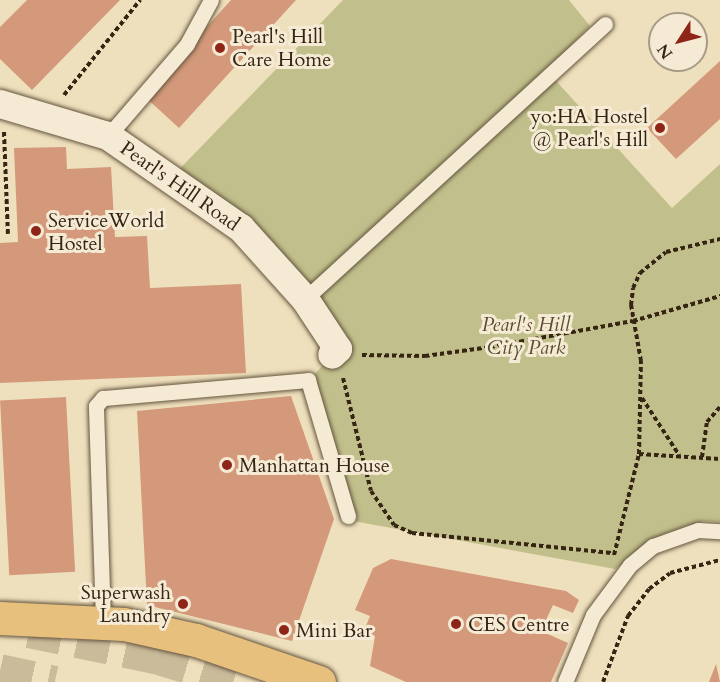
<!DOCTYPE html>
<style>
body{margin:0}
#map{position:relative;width:720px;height:682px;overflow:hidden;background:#efe0bd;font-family:Cardo,serif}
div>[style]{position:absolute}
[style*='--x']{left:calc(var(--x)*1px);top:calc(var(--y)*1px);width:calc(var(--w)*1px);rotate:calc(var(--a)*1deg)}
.green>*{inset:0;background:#c1c08c}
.building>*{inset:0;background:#d3997a;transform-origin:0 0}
.motorway-tunnel>*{height:33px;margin-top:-16.5px;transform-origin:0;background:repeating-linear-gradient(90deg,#cabb9b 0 33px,transparent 0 49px)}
.path>*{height:4px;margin-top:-2px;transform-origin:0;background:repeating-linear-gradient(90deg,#362513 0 4.5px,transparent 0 7.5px)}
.roads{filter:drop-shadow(0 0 2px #64543e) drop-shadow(0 0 2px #64543e)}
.service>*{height:15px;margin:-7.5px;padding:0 7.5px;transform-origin:7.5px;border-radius:7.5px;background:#f5ebd4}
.minor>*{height:28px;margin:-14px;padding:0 14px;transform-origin:14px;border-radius:14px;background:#f5ebd4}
.primary>*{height:33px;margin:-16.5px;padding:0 16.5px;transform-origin:16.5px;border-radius:16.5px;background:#e8c07e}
.dots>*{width:16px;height:16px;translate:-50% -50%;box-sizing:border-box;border:3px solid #f5ebd4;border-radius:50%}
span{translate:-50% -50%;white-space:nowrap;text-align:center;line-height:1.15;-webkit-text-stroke:6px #f5ebd4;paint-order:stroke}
.poi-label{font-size:20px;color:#362513}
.left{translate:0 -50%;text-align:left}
.right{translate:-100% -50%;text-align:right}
.street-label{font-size:20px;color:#362513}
.park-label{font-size:20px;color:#594c31;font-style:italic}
.north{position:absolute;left:648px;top:12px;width:60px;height:60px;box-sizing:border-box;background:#f5ebd4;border:2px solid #a99c87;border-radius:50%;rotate:234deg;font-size:16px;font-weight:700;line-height:24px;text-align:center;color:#362513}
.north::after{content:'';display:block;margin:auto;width:21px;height:27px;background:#8f2418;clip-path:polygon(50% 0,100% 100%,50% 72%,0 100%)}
</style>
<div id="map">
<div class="green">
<div style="clip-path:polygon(343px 0,569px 0,590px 26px,547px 71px,672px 208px,720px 164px,720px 522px,703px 521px,664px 534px,615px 569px,353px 521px,313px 376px,332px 355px,240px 239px,165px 184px)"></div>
</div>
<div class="building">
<div style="clip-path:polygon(27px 0,120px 0,32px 90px,0 59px,0 27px)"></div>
<div style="clip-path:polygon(231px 0,296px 0,179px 128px,144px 96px)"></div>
<div style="clip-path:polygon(720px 61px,720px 119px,676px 159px,647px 128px)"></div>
<div style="clip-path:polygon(66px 147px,67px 169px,111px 167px,115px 237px,147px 236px,150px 288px,241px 284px,246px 373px,0 383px,0 243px,18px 242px,14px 148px)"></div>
<div style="clip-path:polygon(291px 396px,334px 519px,292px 641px,147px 605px,137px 411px)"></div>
<div style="left:66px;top:397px;width:175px;height:66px;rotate:87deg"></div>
<div style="clip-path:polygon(391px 559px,566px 591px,579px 600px,573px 613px,553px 605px,541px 631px,568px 643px,551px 682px,406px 682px,370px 666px,375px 636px,364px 631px,370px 616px,355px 610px,373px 568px)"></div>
<div style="clip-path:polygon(716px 664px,720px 682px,709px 682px)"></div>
</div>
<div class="motorway-tunnel">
<div style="--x:29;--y:631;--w:129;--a:11.7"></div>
<div style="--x:155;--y:657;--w:88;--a:16.6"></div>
<div style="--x:0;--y:670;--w:56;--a:12.3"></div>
</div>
<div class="path">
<div style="--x:64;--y:95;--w:122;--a:-51.3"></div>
<div style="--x:4;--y:132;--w:102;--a:87.8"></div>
<div style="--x:362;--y:355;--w:63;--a:0.9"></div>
<div style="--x:425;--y:356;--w:66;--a:-7.9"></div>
<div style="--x:490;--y:347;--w:145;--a:-10.3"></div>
<div style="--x:633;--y:321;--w:91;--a:-16"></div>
<div style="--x:343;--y:378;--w:116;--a:76.1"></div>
<div style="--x:371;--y:491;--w:41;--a:55.9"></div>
<div style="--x:394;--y:525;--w:20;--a:24"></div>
<div style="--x:412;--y:533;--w:203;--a:5.7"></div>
<div style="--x:642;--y:398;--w:68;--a:57"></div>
<div style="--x:639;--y:454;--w:81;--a:3.5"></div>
<div style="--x:702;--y:457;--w:35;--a:-82"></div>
<div style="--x:707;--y:422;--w:20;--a:-49"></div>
<div style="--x:614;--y:555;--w:104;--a:-76.1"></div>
<div style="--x:639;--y:454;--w:93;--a:-88.8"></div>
<div style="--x:641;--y:361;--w:57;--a:-100.1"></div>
<div style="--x:631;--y:305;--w:17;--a:-83"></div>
<div style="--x:633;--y:288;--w:17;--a:-65"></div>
<div style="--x:640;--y:273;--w:33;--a:-39"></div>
<div style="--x:666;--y:252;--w:56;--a:-13.5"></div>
<div style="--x:603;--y:682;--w:71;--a:-69.3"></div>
<div style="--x:628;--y:616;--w:34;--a:-52"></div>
<div style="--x:649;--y:589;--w:26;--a:-37"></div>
<div style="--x:670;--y:573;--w:52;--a:-14.6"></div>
</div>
<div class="roads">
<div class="service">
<div style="--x:108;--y:136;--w:121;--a:-49.3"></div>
<div style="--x:187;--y:44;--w:50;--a:-61.4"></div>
<div style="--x:305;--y:299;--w:407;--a:-42.5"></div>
<div style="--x:103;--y:620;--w:214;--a:-91.9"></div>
<div style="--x:96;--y:406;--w:11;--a:-49"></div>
<div style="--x:103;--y:398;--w:206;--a:-5"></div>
<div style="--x:308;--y:380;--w:142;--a:73.6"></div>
<div style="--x:565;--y:682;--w:73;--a:-67.3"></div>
<div style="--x:593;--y:615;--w:62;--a:-53.5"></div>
<div style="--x:630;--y:565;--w:30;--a:-40"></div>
<div style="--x:653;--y:546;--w:48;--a:-19.6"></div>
<div style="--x:698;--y:530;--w:22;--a:3"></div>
</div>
<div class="minor">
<div style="--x:0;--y:104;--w:113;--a:16.5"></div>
<div style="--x:108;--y:136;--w:162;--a:34.7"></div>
<div style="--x:241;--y:228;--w:96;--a:48"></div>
<div style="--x:305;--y:299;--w:60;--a:56.6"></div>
<div style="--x:338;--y:349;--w:8;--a:135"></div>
</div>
<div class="primary">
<div style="--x:0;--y:618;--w:124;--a:2.8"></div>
<div style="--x:124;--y:624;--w:74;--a:12.5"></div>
<div style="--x:196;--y:640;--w:130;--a:18.9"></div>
</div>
</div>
<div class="dots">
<div style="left:220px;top:48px;background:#8f2418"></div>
<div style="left:660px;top:128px;background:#8f2418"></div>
<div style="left:36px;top:231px;background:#8f2418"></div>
<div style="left:227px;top:465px;background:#8f2418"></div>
<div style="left:183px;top:604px;background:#8f2418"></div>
<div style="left:456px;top:624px;background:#8f2418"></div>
<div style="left:284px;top:630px;background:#8f2418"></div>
</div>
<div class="poi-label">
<span class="left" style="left:232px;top:48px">Pearl's Hill<br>Care Home</span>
<span class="right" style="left:648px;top:128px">yo:HA Hostel<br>@ Pearl's Hill</span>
<span class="left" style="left:48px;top:232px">ServiceWorld<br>Hostel</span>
<span class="left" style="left:239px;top:465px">Manhattan House</span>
<span class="right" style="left:171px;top:604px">Superwash<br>Laundry</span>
<span class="left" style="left:468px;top:624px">CES Centre</span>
<span class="left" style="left:296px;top:630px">Mini Bar</span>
</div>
<div class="street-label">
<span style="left:180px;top:186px;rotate:35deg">Pearl's Hill Road</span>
</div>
<div class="park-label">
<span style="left:526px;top:336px">Pearl's Hill<br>City Park</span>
</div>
<div class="north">N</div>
</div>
